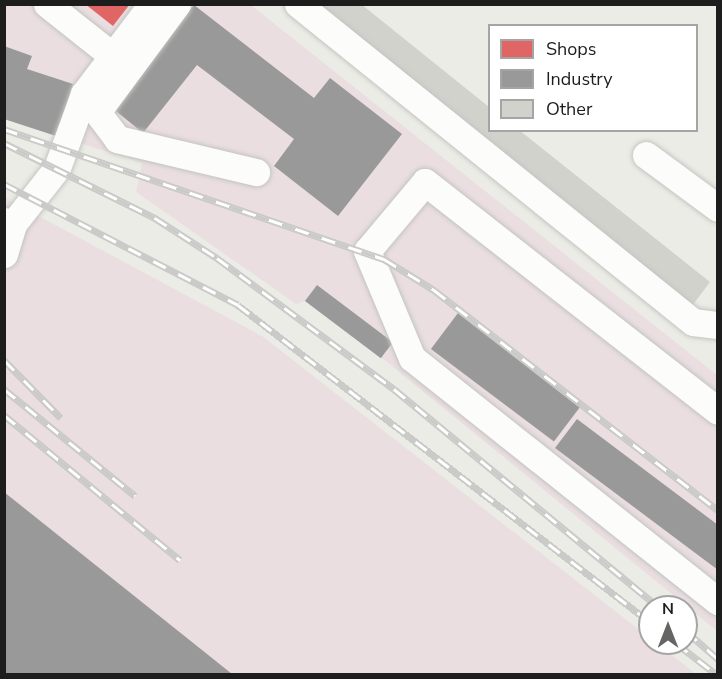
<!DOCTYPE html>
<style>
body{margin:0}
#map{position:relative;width:722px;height:679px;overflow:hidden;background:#ecece6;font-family:"Nunito Sans",sans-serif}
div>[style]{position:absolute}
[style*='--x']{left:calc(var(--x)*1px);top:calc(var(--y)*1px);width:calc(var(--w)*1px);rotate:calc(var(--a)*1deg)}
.industrial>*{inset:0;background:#eadee1}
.shops>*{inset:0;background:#e06666}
.industry>*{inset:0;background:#999;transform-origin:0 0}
.building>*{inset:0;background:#d2d2cd}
.roads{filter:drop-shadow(0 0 2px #c4c4c2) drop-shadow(0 0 2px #c4c4c2)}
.minor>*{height:27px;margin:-13.5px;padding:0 13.5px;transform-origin:13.5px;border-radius:13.5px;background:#fcfcfb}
.rail>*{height:7px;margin-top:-3.5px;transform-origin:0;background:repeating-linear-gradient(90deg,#fff 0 14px,#cacac9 0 28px);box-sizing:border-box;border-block:2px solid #cacac9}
span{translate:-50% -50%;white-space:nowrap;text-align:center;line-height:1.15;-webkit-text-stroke:6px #fff;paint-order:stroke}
.frame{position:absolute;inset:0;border:6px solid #1d1d1d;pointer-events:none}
.legend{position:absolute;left:488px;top:24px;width:210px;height:108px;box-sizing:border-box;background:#fff;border:2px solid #a5a5a5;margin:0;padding:8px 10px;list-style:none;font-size:18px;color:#1d1d1d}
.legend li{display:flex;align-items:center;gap:12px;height:30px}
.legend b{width:30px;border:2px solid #a5a5a5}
.north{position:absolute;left:638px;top:595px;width:60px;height:60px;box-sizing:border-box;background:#fff;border:2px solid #a5a5a5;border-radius:50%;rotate:0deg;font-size:16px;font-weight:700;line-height:24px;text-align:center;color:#1d1d1d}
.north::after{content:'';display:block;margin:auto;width:21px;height:27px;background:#656563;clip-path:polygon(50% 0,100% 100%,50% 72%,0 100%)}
</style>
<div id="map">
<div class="industrial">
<div style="clip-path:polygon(5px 5px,251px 5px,717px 375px,717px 631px,382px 358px,305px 301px,296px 304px,136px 192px,142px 163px,5px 119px)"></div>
<div style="clip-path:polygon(5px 198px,262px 336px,696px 674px,5px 674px)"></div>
</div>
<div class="shops">
<div style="clip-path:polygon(85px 4px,130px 4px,113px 26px)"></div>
</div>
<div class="industry">
<div style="clip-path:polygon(194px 5px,314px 98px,330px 78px,402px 134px,338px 216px,274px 166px,294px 139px,197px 65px,143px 133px,111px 107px)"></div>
<div style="clip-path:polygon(4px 46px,32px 56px,27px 69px,73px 84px,56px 136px,4px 119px)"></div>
<div style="left:317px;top:285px;width:95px;height:20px;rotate:37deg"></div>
<div style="left:458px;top:313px;width:154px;height:45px;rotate:37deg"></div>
<div style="clip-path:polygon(577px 419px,718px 525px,718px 570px,555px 448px)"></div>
<div style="clip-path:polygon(4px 492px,212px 658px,232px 674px,4px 674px)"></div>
</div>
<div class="building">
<div style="clip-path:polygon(318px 4px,361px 4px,489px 107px,489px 130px,519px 130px,710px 282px,692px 306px)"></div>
</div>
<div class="roads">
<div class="minor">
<div style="--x:47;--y:4;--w:80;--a:38.4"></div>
<div style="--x:177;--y:4;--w:134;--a:126.5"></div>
<div style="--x:97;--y:112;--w:34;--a:53"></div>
<div style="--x:117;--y:139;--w:143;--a:13.4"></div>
<div style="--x:298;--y:4;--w:507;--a:38.84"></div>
<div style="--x:693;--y:322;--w:25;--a:7"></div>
<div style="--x:646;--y:155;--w:89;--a:36.4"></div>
<div style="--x:4;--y:221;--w:9;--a:18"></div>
<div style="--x:13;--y:224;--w:71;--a:-51.8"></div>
<div style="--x:57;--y:168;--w:79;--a:-70"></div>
<div style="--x:84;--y:94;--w:113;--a:-52.9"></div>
<div style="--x:4;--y:254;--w:31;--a:-73"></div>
<div style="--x:718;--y:411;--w:372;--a:-142"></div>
<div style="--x:425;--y:182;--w:90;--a:130"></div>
<div style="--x:367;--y:251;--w:116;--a:67.2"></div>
<div style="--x:412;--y:358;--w:391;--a:38.5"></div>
</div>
</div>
<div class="rail">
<div style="--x:4;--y:129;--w:402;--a:18.9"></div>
<div style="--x:384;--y:259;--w:59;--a:31.8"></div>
<div style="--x:434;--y:290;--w:359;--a:37.8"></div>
<div style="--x:4;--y:143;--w:169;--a:26.4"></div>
<div style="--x:155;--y:218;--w:74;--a:32.8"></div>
<div style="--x:217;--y:258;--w:220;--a:36.5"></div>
<div style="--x:394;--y:389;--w:342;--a:39.5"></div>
<div style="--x:4;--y:184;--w:263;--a:27.3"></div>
<div style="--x:238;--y:305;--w:520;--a:37.58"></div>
<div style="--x:4;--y:360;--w:81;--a:45.5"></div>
<div style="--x:4;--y:389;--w:169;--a:39.2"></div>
<div style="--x:4;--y:415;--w:228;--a:39.5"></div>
<div style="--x:686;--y:631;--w:43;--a:41.2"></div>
<div style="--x:676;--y:643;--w:51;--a:37.8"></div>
</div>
<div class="frame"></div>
<ul class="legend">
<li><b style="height:16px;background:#e06666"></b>Shops</li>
<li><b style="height:16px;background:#999"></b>Industry</li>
<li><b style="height:16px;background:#d2d2cd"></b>Other</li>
</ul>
<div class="north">N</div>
</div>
